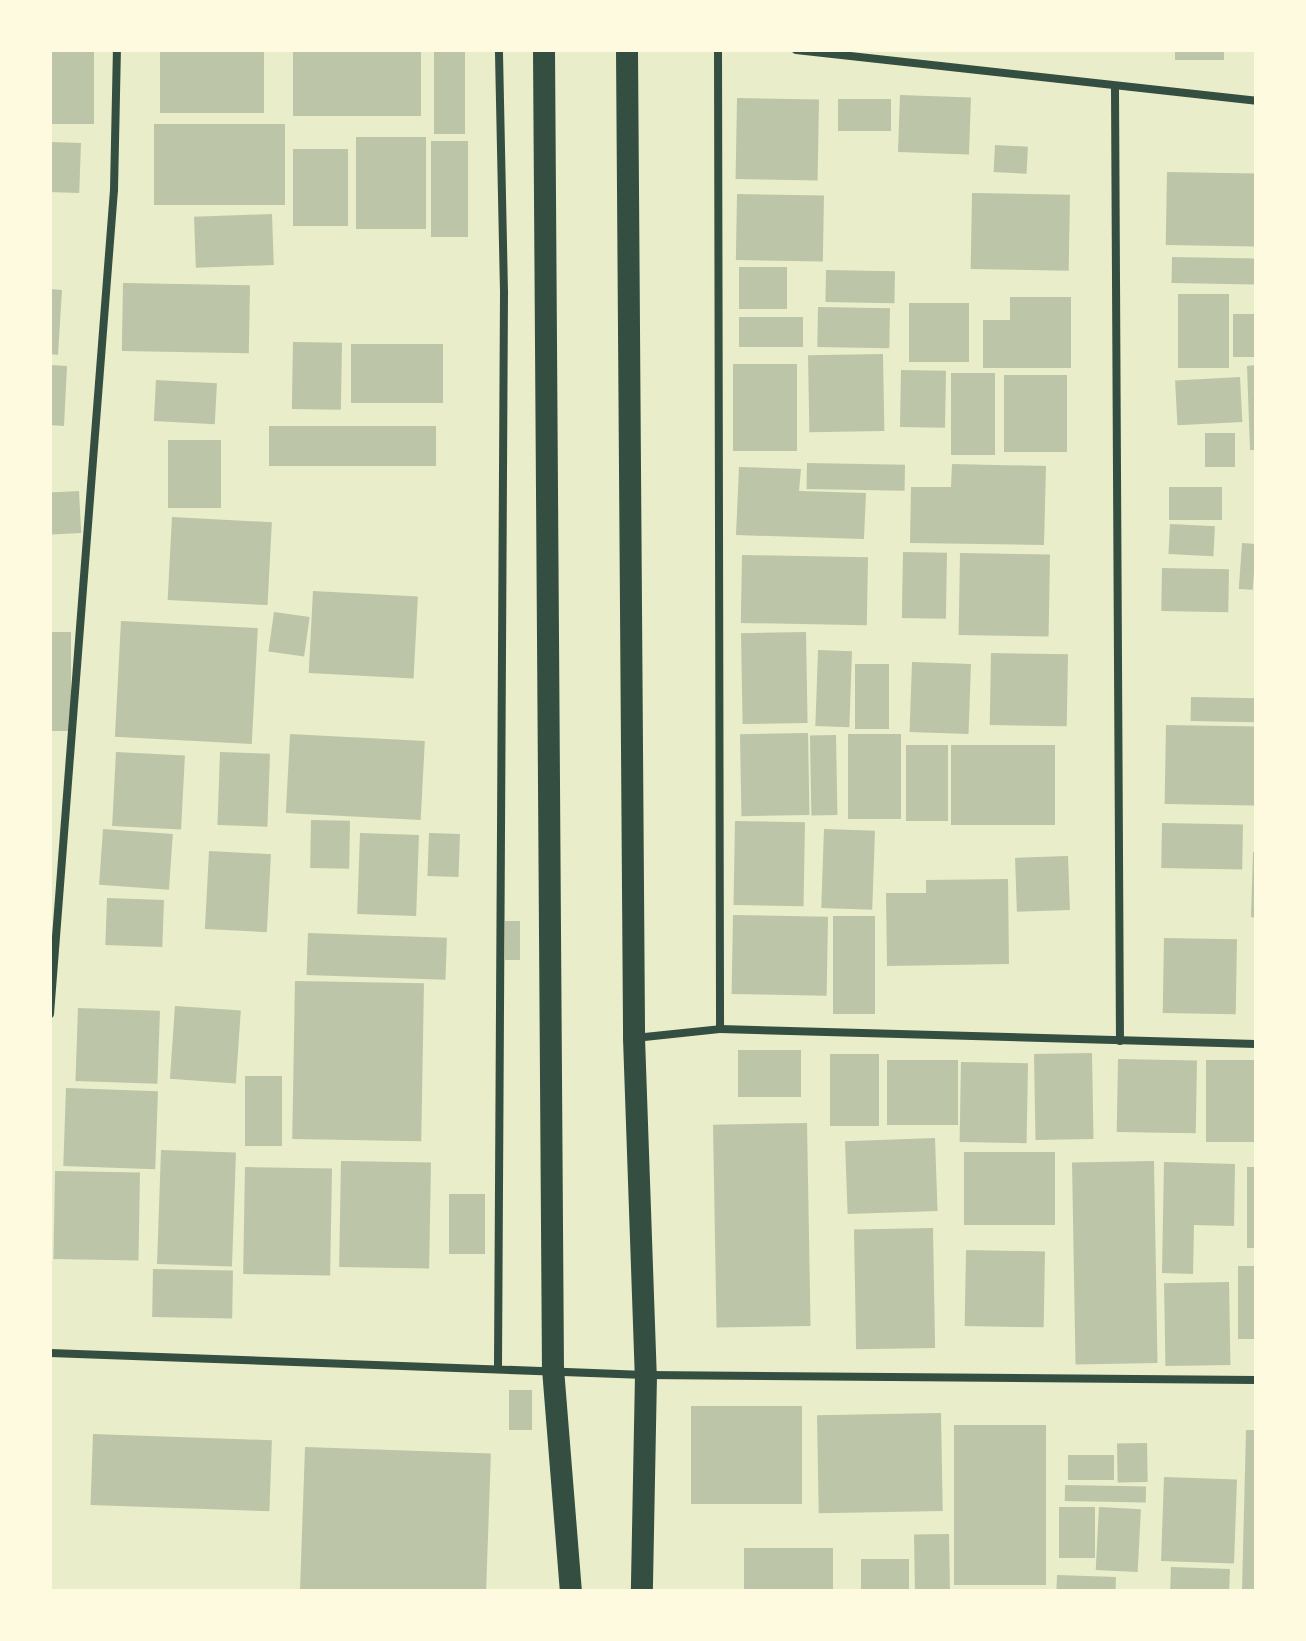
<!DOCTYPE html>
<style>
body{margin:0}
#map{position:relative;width:1306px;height:1641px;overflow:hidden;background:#e9edc9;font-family:"Fira Sans",sans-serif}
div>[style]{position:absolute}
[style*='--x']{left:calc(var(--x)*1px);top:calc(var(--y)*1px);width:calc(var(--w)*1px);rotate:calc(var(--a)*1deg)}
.building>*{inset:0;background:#bcc5a7;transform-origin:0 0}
.minor>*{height:8px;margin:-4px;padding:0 4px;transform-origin:4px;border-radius:4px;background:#344e41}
.trunk>*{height:22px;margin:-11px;padding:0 11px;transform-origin:11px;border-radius:11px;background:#344e41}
span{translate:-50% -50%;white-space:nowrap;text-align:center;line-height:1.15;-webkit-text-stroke:8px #fefae0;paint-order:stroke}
.frame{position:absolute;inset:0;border:52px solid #fefae0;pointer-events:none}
</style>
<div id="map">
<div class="building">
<div style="left:50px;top:50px;width:44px;height:74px"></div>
<div style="left:160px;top:50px;width:104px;height:63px"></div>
<div style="left:434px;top:50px;width:31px;height:84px"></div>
<div style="left:1175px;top:50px;width:49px;height:10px"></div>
<div style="left:293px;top:52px;width:128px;height:64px"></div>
<div style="left:900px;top:95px;width:71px;height:57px;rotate:2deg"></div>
<div style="left:737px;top:98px;width:82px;height:81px;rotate:1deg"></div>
<div style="left:838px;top:99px;width:53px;height:32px"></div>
<div style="left:154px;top:124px;width:131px;height:81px"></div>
<div style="left:356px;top:137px;width:70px;height:92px"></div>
<div style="left:431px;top:141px;width:37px;height:96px"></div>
<div style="left:50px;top:142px;width:31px;height:50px;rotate:2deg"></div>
<div style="left:995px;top:145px;width:33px;height:27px;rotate:3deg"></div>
<div style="left:293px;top:149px;width:55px;height:77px"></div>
<div style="left:1167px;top:172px;width:89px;height:73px;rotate:1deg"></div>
<div style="left:972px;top:193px;width:98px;height:76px;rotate:1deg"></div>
<div style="left:737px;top:194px;width:87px;height:66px;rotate:1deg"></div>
<div style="left:272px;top:214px;width:51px;height:78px;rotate:88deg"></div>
<div style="left:1172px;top:257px;width:84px;height:26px;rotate:1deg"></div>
<div style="left:739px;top:267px;width:48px;height:42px"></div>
<div style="left:826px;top:270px;width:69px;height:32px;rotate:1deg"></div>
<div style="left:123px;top:283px;width:127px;height:68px;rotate:1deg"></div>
<div style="clip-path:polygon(50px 289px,62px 290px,58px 355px,50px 354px)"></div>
<div style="left:1229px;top:294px;width:74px;height:51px;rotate:90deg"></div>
<div style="clip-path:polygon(1010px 297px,1071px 297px,1071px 368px,983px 368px,983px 320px,1010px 320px)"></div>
<div style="left:909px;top:303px;width:60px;height:59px"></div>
<div style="left:818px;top:307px;width:72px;height:40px;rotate:1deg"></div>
<div style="left:1233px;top:314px;width:22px;height:43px"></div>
<div style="left:739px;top:317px;width:64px;height:30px"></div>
<div style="left:293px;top:342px;width:49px;height:67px;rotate:1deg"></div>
<div style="left:351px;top:344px;width:92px;height:59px"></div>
<div style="left:883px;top:354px;width:77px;height:75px;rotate:89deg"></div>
<div style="left:733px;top:364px;width:64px;height:87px"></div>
<div style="clip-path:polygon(50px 365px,67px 366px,64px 426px,50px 425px)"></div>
<div style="clip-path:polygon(1256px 365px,1256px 450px,1250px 450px,1247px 366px)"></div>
<div style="left:901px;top:370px;width:45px;height:57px;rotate:1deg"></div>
<div style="left:951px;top:373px;width:44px;height:82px"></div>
<div style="left:1004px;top:375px;width:63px;height:77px"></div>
<div style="left:1240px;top:377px;width:45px;height:65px;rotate:87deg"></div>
<div style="left:156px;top:380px;width:61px;height:41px;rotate:3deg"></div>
<div style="left:269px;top:426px;width:167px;height:40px"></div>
<div style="left:1205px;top:433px;width:30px;height:34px"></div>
<div style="left:168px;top:440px;width:53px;height:68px"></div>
<div style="left:807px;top:463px;width:98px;height:26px;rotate:1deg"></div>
<div style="clip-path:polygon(952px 464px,1046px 466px,1044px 545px,910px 543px,911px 487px,951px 487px)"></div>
<div style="clip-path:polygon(739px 467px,801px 469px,799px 491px,866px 493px,864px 539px,736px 535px)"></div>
<div style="left:1169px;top:487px;width:53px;height:33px"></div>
<div style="left:79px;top:491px;width:42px;height:29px;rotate:87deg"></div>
<div style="left:172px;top:517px;width:100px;height:83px;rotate:3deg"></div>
<div style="left:1170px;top:524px;width:45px;height:30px;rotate:3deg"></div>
<div style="left:1242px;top:543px;width:14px;height:46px;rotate:4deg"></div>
<div style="left:903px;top:552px;width:44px;height:66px;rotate:1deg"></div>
<div style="left:960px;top:553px;width:90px;height:82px;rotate:1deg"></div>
<div style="left:742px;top:555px;width:126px;height:68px;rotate:1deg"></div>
<div style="left:1162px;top:568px;width:67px;height:43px;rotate:1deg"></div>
<div style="left:313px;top:591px;width:105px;height:82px;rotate:3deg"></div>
<div style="left:274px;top:612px;width:36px;height:40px;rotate:8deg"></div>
<div style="left:121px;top:621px;width:137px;height:116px;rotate:3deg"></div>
<div style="left:50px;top:632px;width:21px;height:99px"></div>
<div style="left:806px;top:632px;width:91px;height:65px;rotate:89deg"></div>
<div style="left:818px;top:650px;width:34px;height:76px;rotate:2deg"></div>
<div style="left:991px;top:653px;width:77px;height:72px;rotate:1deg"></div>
<div style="left:912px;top:662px;width:59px;height:70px;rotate:2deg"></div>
<div style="left:855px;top:664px;width:34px;height:65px"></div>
<div style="left:1191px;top:697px;width:65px;height:24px;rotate:1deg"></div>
<div style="left:1166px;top:725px;width:90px;height:79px;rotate:1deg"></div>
<div style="left:808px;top:733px;width:82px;height:68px;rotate:89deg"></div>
<div style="left:290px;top:734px;width:135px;height:79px;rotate:3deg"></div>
<div style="left:901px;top:734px;width:85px;height:53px;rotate:90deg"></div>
<div style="left:836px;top:735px;width:80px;height:26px;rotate:89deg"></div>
<div style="left:906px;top:745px;width:42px;height:76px"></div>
<div style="left:951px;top:745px;width:104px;height:80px"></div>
<div style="left:116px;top:752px;width:69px;height:74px;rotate:3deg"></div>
<div style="left:220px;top:752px;width:50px;height:73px;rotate:2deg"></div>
<div style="left:311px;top:820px;width:39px;height:48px;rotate:1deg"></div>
<div style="left:735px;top:821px;width:70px;height:84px;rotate:1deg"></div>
<div style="left:1162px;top:823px;width:81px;height:45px;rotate:1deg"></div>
<div style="left:103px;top:829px;width:70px;height:56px;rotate:4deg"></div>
<div style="left:824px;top:829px;width:51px;height:79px;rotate:2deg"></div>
<div style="left:360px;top:833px;width:59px;height:81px;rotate:2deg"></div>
<div style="left:429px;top:833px;width:31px;height:43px;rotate:2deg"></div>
<div style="left:209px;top:851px;width:62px;height:78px;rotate:3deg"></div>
<div style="clip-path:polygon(1253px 852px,1256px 852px,1256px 918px,1251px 917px)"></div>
<div style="left:1068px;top:856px;width:54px;height:53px;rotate:88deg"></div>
<div style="clip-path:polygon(1008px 879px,1009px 964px,887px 966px,886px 893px,926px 893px,926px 880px)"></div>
<div style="left:107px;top:898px;width:57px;height:47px;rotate:2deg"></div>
<div style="left:733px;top:915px;width:95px;height:79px;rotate:1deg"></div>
<div style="left:833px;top:916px;width:42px;height:98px"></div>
<div style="left:505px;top:921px;width:15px;height:39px"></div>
<div style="left:308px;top:933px;width:139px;height:42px;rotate:2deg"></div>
<div style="left:1164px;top:938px;width:73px;height:75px;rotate:1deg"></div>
<div style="left:295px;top:981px;width:129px;height:158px;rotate:1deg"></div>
<div style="left:175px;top:1006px;width:66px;height:73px;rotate:4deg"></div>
<div style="left:78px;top:1008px;width:82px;height:73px;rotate:2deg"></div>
<div style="left:738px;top:1050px;width:63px;height:47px"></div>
<div style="left:1092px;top:1053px;width:86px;height:58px;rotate:89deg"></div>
<div style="left:830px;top:1054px;width:49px;height:72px"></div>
<div style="left:1118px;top:1059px;width:79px;height:73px;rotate:1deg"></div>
<div style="left:887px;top:1060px;width:71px;height:65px"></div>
<div style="left:1206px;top:1060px;width:50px;height:82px"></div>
<div style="left:961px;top:1062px;width:67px;height:80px;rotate:1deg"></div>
<div style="left:245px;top:1076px;width:37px;height:70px"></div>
<div style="left:66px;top:1088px;width:92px;height:78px;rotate:2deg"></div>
<div style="left:807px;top:1123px;width:203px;height:94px;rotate:89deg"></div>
<div style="left:935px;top:1138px;width:73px;height:90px;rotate:88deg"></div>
<div style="left:161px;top:1150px;width:75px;height:114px;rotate:2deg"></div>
<div style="left:964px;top:1152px;width:91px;height:73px"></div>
<div style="left:341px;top:1161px;width:90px;height:106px;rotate:1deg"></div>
<div style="left:1154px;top:1161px;width:202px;height:82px;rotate:89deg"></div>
<div style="clip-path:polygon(1164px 1162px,1235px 1164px,1234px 1226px,1194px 1225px,1193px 1274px,1162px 1273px)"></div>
<div style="left:245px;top:1167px;width:87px;height:107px;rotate:1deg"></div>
<div style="left:1247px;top:1167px;width:9px;height:81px"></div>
<div style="left:55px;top:1171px;width:85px;height:88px;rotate:1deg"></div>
<div style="left:449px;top:1194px;width:36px;height:60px"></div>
<div style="left:933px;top:1228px;width:120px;height:79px;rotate:89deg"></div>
<div style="left:966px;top:1250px;width:79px;height:76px;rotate:1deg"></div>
<div style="left:1238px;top:1266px;width:18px;height:73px"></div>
<div style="left:153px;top:1269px;width:80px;height:48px;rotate:1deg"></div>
<div style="left:1229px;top:1282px;width:83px;height:65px;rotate:89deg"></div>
<div style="left:509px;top:1390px;width:23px;height:40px"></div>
<div style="left:802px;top:1406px;width:98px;height:111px;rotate:90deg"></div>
<div style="left:941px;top:1413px;width:98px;height:124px;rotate:89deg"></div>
<div style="left:954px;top:1425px;width:92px;height:160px"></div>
<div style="clip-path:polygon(1246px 1430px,1256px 1430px,1256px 1591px,1242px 1591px)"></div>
<div style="left:93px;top:1434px;width:179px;height:71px;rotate:2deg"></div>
<div style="left:1147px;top:1443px;width:39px;height:30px;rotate:89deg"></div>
<div style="left:305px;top:1447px;width:186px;height:144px;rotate:2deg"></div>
<div style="left:1068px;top:1455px;width:46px;height:25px"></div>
<div style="left:1164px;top:1477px;width:73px;height:84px;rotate:2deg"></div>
<div style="left:1065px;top:1485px;width:81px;height:16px;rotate:1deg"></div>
<div style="left:1059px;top:1507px;width:36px;height:51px"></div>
<div style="left:1099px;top:1507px;width:42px;height:63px;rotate:3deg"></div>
<div style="left:949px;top:1534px;width:57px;height:35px;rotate:89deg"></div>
<div style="left:744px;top:1548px;width:89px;height:43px"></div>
<div style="left:861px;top:1559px;width:48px;height:32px"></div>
<div style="left:1171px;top:1567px;width:59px;height:24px;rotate:2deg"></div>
<div style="left:1057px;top:1575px;width:59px;height:16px;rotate:2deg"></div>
</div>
<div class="minor">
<div style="--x:718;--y:50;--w:979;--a:89.88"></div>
<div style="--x:796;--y:50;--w:463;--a:6.3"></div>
<div style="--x:1115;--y:89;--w:952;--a:89.7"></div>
<div style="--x:50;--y:1014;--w:826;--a:-85.56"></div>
<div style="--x:114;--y:190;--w:140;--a:-88.8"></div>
<div style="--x:635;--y:1038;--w:85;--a:-6"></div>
<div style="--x:720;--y:1029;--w:536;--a:1.6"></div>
<div style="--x:50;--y:1353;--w:596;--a:2.11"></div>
<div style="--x:646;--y:1375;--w:610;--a:0.47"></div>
<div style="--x:498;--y:1367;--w:1075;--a:-89.68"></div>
<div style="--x:504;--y:292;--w:242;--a:-91.2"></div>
</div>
<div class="trunk">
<div style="--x:544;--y:50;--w:1319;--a:89.61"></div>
<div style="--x:553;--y:1369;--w:223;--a:85.4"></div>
<div style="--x:627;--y:50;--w:988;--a:89.59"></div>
<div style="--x:634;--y:1038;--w:337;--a:88"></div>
<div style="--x:646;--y:1375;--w:216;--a:91.1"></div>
</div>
<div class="frame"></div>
</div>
